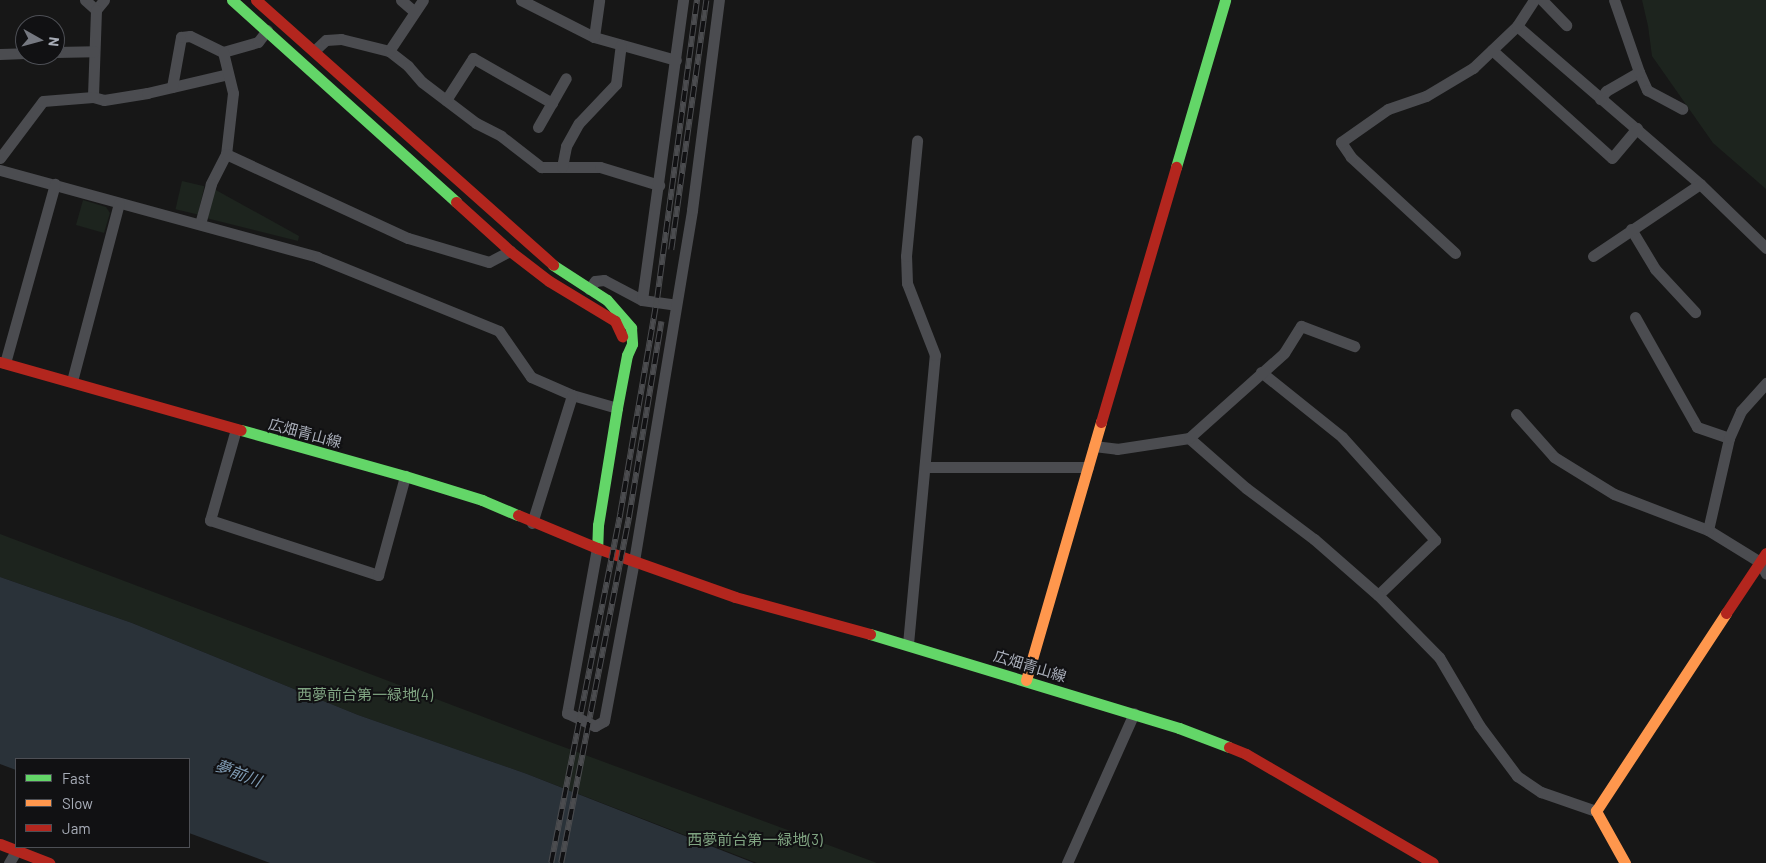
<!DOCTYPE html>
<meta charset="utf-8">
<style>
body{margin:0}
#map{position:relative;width:1766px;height:863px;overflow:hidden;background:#171717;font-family:Barlow,"Noto Sans JP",sans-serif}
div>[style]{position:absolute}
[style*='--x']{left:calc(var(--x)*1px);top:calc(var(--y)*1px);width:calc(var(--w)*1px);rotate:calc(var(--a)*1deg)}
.green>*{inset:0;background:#1d241e;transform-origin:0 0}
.water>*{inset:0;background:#2a3239}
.street>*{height:11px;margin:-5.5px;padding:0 5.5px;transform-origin:5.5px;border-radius:5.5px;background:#4b4c50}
.fast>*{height:11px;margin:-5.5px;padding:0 5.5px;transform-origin:5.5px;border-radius:5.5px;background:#63d668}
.slow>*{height:11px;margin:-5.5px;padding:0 5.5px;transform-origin:5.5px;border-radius:5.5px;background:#ff974d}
.jam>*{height:11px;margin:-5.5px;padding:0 5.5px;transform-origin:5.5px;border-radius:5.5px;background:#b3261e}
.rail>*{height:5.5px;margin-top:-2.75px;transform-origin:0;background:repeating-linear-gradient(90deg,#111113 0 11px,#4b4c4f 0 22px);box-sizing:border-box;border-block:1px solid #4b4c4f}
span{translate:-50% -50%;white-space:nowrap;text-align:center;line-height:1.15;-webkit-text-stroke:4px #111113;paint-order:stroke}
.street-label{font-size:15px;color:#a8adb8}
.park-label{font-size:15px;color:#7fa381}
.water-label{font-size:16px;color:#7f9bb3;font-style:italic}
.legend{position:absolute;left:15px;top:758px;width:175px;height:90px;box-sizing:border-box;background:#111113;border:1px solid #4d4f55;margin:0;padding:6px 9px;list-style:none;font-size:15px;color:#a8adb8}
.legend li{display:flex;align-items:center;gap:10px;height:25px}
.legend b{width:25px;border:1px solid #4d4f55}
.north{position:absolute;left:15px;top:15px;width:50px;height:50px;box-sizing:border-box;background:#111113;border:1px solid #4d4f55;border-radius:50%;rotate:97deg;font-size:14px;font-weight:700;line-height:20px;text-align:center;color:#a8adb8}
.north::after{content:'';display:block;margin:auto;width:18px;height:22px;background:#757880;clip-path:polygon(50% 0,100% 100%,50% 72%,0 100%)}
</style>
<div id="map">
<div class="green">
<div style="clip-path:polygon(1642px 0,1766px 0,1766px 189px,1713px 143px,1652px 56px,1648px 26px)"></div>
<div style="left:182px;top:181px;width:23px;height:29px;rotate:13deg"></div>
<div style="clip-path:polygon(214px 189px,299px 236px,298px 241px,206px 218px)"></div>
<div style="clip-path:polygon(83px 200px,106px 207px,110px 213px,104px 233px,76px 225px)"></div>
<div style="clip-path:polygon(0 534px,542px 739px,877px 863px,757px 863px,527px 774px,358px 715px,132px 623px,0 577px)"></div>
</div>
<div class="water">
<div style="clip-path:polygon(0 577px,132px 623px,358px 715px,527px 774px,754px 863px,270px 863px,189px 833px,189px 759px,16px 759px,16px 770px,0 764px)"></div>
</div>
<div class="street">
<div style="--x:85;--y:0;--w:15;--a:42"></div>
<div style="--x:104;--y:0;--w:13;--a:129"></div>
<div style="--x:96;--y:10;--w:87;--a:92"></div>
<div style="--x:93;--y:97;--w:11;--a:15"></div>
<div style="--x:104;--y:100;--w:44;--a:-9.2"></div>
<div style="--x:147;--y:93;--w:83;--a:-13.2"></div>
<div style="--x:401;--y:0;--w:18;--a:41"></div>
<div style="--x:521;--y:0;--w:82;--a:26.9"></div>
<div style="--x:594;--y:37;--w:85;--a:15.7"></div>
<div style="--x:1542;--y:0;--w:35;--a:46"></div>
<div style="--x:1517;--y:26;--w:242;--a:40.8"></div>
<div style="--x:1700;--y:184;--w:92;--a:44.1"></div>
<div style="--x:594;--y:37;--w:37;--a:-82"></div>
<div style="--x:1492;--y:50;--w:161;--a:42"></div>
<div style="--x:1612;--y:158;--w:39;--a:-50"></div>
<div style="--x:314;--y:51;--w:16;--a:-43"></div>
<div style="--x:326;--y:40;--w:15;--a:-4"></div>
<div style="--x:341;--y:39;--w:49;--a:14"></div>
<div style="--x:389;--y:51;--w:24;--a:38"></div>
<div style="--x:408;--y:66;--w:21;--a:49"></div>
<div style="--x:422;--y:82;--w:68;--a:37.2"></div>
<div style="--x:476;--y:123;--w:28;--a:27"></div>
<div style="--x:501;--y:136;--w:51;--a:37.8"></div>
<div style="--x:541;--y:167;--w:59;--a:0"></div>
<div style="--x:600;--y:167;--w:62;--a:17"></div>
<div style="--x:389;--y:51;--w:61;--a:-56.3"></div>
<div style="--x:55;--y:52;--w:39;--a:-1"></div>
<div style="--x:223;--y:52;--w:36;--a:-16"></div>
<div style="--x:258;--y:42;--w:15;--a:-53"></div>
<div style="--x:0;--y:54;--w:25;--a:-2"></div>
<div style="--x:1639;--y:72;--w:20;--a:66"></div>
<div style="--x:1647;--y:90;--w:40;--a:28"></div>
<div style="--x:172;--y:87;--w:51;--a:-79.8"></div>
<div style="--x:181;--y:37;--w:9;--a:-6"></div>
<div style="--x:190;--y:36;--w:37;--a:26"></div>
<div style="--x:223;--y:52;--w:42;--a:76.3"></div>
<div style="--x:233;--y:93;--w:61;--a:96.5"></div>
<div style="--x:226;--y:154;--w:34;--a:117"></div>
<div style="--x:211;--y:184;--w:41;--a:105.4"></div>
<div style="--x:1600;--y:99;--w:10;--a:-53"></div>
<div style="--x:1606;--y:91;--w:38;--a:-30"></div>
<div style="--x:1639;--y:72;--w:76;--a:-109.1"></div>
<div style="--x:446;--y:100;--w:50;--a:-57.3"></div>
<div style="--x:473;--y:58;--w:91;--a:29.7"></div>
<div style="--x:538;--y:127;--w:56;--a:-60.3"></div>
<div style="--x:226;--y:154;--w:200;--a:24.8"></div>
<div style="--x:408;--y:238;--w:84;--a:16.5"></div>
<div style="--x:489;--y:262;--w:24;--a:-28"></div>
<div style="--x:0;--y:158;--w:71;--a:-53"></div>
<div style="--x:43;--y:101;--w:50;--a:-4.6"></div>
<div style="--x:562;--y:167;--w:21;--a:-79"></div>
<div style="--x:566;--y:146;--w:26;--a:-61"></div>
<div style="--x:579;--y:123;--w:54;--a:-46.5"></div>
<div style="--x:616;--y:84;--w:39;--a:-83"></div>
<div style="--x:0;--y:170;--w:329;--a:15.3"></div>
<div style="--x:317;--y:257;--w:196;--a:22.1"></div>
<div style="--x:499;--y:331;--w:56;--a:55.2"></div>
<div style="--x:531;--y:377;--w:45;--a:23.7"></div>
<div style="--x:572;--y:395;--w:47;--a:16.1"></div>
<div style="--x:1631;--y:229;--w:47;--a:59"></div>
<div style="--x:1655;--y:269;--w:59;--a:47.1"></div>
<div style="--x:1455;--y:253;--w:142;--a:-137.3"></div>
<div style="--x:1351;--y:157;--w:18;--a:-124"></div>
<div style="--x:1341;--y:142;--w:57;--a:-35.1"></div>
<div style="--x:1388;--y:109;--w:40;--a:-18.9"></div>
<div style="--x:1426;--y:96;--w:55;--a:-30.8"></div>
<div style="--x:1473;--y:68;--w:61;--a:-43.7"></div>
<div style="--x:1517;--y:26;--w:31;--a:-57"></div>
<div style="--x:1593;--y:256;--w:129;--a:-33.9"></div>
<div style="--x:589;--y:289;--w:10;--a:-53"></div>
<div style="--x:595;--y:281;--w:9;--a:-6"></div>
<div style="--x:604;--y:280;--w:43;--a:27.8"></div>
<div style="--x:642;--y:300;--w:34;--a:8"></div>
<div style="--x:642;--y:300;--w:303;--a:-82.2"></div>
<div style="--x:1635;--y:317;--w:126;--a:60.6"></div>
<div style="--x:1697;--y:427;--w:34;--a:19"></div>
<div style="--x:5;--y:363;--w:186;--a:-74.4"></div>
<div style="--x:1261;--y:372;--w:104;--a:38.7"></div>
<div style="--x:1342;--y:437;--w:139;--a:47.9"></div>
<div style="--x:1435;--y:540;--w:79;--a:136"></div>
<div style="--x:72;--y:381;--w:184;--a:-75.2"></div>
<div style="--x:1516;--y:414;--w:57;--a:48.5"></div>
<div style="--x:1554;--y:457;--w:70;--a:31.7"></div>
<div style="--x:1614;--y:494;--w:101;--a:21"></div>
<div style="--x:1708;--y:530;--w:61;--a:31.6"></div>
<div style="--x:1760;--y:562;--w:13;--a:63"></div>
<div style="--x:236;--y:429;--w:95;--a:105.9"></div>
<div style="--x:210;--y:520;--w:177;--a:18.1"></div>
<div style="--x:378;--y:575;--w:103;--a:-74.7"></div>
<div style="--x:1189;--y:438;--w:76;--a:41.3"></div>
<div style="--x:1246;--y:488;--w:85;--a:36.9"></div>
<div style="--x:1314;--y:539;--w:85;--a:41.2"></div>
<div style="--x:1378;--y:595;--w:87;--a:45.5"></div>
<div style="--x:1439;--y:657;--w:79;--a:59.5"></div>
<div style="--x:1479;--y:725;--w:64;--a:53.3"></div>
<div style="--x:1517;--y:776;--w:29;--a:34"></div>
<div style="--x:1541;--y:792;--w:58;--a:19.1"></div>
<div style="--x:1094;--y:446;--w:23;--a:7"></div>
<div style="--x:1117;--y:449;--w:73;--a:-8.7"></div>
<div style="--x:1189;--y:438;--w:127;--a:-41.8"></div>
<div style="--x:1284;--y:353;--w:32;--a:-58"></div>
<div style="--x:1301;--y:326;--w:57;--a:20.7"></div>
<div style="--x:925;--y:467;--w:163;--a:0"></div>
<div style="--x:532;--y:523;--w:134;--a:-72.6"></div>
<div style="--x:1708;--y:530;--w:94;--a:-77.1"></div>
<div style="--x:1729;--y:438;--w:30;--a:-66"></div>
<div style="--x:1741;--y:411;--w:38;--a:-48"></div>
<div style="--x:597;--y:548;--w:168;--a:100.3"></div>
<div style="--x:567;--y:713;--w:31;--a:25"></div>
<div style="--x:595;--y:726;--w:10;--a:-29"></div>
<div style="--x:604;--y:721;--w:163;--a:-79.4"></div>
<div style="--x:634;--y:561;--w:356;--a:-80.6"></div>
<div style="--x:692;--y:210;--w:212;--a:-82.7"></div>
<div style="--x:908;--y:644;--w:290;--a:-84.7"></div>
<div style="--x:935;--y:355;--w:77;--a:-111.3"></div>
<div style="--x:907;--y:283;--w:27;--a:-92"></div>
<div style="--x:906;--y:256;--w:116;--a:-84.5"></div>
<div style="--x:9;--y:863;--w:14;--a:-60"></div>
<div style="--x:1067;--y:863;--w:164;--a:-65.9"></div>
</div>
<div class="fast">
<div style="--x:232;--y:0;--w:302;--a:42"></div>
<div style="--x:1176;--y:167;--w:174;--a:-73.6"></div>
<div style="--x:553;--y:265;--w:64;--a:32.9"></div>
<div style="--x:607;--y:300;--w:37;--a:49"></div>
<div style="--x:631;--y:328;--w:16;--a:86"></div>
<div style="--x:632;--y:344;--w:12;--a:114"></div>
<div style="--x:627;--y:355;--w:54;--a:100.7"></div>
<div style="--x:617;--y:408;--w:119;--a:99.2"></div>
<div style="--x:598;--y:525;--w:23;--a:92"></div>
<div style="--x:241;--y:430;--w:170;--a:15.7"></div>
<div style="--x:405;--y:476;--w:81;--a:17.3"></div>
<div style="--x:482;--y:500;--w:39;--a:23"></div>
<div style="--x:870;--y:634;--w:323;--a:16.9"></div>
<div style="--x:1179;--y:728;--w:53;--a:20.8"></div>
</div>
<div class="slow">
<div style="--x:1026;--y:680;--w:269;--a:-73.8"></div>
<div style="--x:1625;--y:863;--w:60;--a:-119.1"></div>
<div style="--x:1596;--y:811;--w:237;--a:-56.7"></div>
</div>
<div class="jam">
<div style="--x:256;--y:0;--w:398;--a:41.7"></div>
<div style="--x:456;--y:202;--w:73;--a:42.2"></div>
<div style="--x:510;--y:251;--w:49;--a:37.6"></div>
<div style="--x:549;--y:281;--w:77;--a:31.2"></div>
<div style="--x:615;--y:321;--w:17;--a:65"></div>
<div style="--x:0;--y:362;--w:250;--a:15.8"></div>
<div style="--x:1101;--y:422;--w:266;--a:-73.6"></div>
<div style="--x:518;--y:515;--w:86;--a:22.7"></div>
<div style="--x:597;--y:548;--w:146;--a:19.5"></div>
<div style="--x:735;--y:597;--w:140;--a:15.3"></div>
<div style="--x:1726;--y:613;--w:72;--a:-56.3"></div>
<div style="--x:1229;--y:747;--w:18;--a:22"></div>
<div style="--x:1246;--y:754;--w:216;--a:30.2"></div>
<div style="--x:0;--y:844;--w:53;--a:21.2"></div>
</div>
<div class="rail">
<div style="--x:671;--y:250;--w:252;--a:-82"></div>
<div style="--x:551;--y:863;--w:356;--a:-78.8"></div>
<div style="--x:620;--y:514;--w:219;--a:-80.3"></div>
<div style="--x:657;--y:298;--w:301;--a:-82.4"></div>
<div style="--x:561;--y:863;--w:354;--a:-78.9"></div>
<div style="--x:629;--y:516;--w:197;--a:-80.6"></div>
</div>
<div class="street-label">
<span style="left:305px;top:433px;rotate:15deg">広畑青山線</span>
<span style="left:1030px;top:666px;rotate:17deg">広畑青山線</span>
</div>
<div class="park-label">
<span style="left:365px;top:695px">西夢前台第一緑地(4)</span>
<span style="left:755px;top:840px">西夢前台第一緑地(3)</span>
</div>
<div class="water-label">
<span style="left:238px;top:773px;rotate:21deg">夢前川</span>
</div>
<ul class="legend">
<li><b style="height:6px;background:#63d668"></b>Fast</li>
<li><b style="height:6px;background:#ff974d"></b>Slow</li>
<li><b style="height:6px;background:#b3261e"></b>Jam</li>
</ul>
<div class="north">N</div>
</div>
